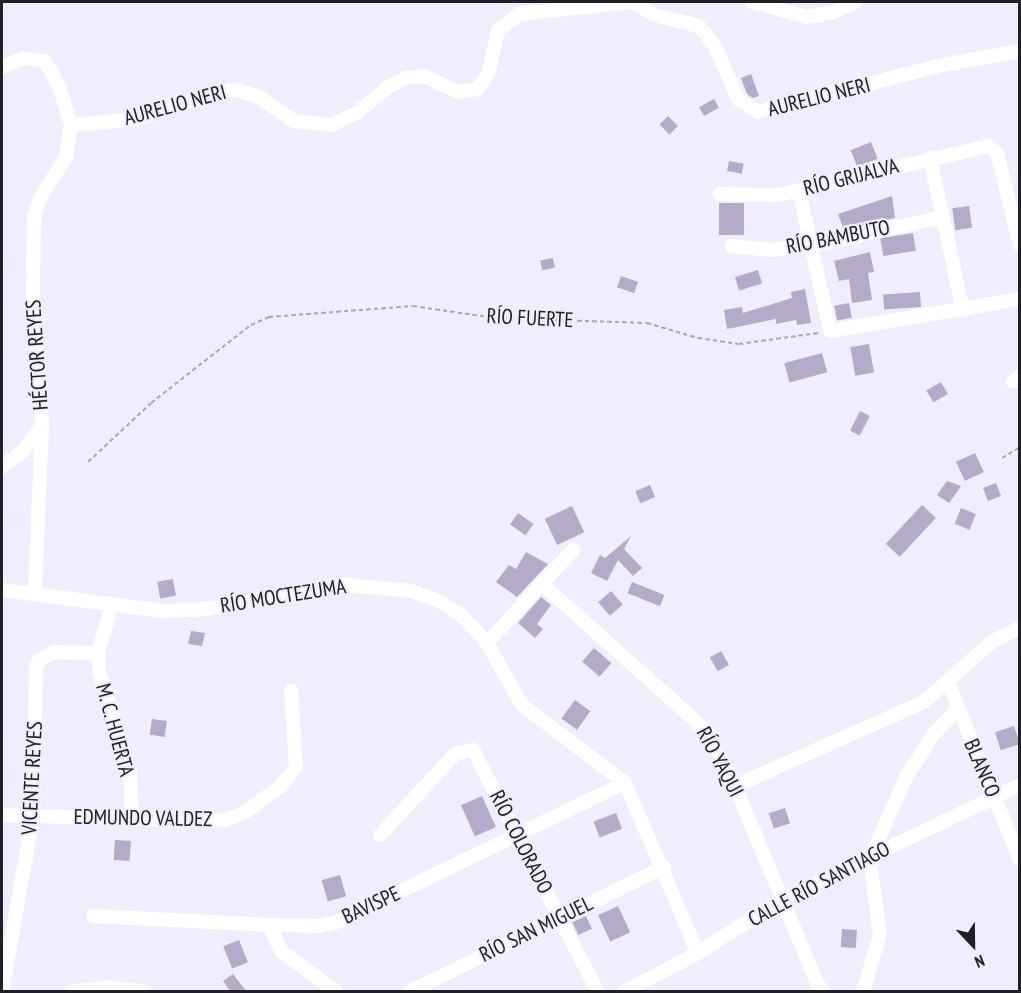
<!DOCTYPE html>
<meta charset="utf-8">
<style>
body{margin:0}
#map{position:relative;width:1021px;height:993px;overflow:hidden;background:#f1edfd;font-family:"PT Sans Narrow",sans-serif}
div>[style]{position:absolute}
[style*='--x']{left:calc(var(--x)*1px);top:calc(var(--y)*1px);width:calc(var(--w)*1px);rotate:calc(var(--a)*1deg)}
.building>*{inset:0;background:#b3abc8;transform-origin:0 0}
.path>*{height:2px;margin-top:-1px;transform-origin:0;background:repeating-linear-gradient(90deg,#aaa7b4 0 4.5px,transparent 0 7.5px)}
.minor>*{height:14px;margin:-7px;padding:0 7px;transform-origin:7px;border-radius:7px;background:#fff}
span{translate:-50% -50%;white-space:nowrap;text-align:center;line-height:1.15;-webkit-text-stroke:4.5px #f1edfd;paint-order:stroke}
.street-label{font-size:21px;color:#222026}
.frame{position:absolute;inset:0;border:3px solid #222026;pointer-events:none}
.north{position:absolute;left:943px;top:915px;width:60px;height:60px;-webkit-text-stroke:4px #f1edfd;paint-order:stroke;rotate:158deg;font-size:16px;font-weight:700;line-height:24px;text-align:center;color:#222026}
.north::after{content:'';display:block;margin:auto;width:21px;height:27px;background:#222026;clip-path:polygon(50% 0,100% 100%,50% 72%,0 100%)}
</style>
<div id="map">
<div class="building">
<div style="clip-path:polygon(751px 74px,759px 96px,753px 98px,747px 94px,741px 78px)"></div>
<div style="left:714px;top:99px;width:10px;height:17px;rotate:61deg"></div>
<div style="left:668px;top:116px;width:14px;height:12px;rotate:45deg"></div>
<div style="left:871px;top:142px;width:18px;height:22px;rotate:68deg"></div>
<div style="left:729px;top:161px;width:15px;height:10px;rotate:11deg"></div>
<div style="clip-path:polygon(892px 196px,895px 218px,844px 230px,838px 214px)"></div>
<div style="left:719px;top:203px;width:25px;height:32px"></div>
<div style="left:969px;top:206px;width:22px;height:17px;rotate:82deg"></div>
<div style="left:913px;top:233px;width:18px;height:33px;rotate:81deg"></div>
<div style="clip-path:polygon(870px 252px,874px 272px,868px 273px,872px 300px,852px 303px,849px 279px,839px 281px,834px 261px)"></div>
<div style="left:553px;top:258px;width:10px;height:13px;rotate:79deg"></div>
<div style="left:758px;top:270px;width:14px;height:24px;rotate:73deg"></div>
<div style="left:621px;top:276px;width:18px;height:12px;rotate:19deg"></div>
<div style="clip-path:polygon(805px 289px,811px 323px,797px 325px,796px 320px,776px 324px,776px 319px,727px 329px,724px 310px,742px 307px,743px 313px,792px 298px,791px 292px)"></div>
<div style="left:920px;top:292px;width:15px;height:37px;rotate:86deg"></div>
<div style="left:849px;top:303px;width:15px;height:15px;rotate:79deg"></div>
<div style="left:869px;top:344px;width:29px;height:19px;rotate:80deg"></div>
<div style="left:822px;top:353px;width:20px;height:39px;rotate:75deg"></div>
<div style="left:941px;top:382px;width:14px;height:17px;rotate:60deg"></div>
<div style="left:860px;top:411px;width:11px;height:22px;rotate:27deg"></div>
<div style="left:975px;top:453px;width:21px;height:21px;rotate:65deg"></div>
<div style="clip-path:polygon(947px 481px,961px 486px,949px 503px,937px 495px)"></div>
<div style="left:996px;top:483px;width:14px;height:14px;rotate:69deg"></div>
<div style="left:650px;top:485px;width:13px;height:16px;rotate:67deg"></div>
<div style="left:922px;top:505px;width:19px;height:53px;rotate:43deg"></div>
<div style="left:572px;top:506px;width:29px;height:30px;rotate:65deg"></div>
<div style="left:961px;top:508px;width:16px;height:17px;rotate:22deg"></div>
<div style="left:518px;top:513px;width:19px;height:14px;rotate:35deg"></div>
<div style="clip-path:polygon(631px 536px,624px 549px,642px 568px,633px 576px,618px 560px,607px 581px,591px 573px,600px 555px,605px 558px)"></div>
<div style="clip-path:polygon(526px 552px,548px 564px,517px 597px,496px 582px,509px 565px,516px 569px)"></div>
<div style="left:173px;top:579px;width:17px;height:16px;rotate:80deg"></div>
<div style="left:632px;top:582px;width:35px;height:12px;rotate:22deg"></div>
<div style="left:611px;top:591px;width:18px;height:17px;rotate:49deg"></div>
<div style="clip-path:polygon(541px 597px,551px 605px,537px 624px,543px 629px,535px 638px,518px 623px)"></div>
<div style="clip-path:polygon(191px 631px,205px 633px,202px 646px,188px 644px)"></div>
<div style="left:594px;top:648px;width:23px;height:18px;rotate:41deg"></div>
<div style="left:721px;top:651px;width:16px;height:13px;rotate:60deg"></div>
<div style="left:575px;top:700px;width:19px;height:23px;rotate:36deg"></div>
<div style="left:152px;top:719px;width:15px;height:16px;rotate:8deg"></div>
<div style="left:1014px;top:726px;width:19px;height:20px;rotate:72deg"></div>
<div style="left:482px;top:796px;width:34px;height:23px;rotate:66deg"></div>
<div style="left:785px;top:808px;width:16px;height:17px;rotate:72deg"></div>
<div style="left:616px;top:813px;width:17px;height:24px;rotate:69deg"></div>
<div style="left:115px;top:840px;width:16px;height:20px;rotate:4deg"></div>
<div style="left:340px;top:875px;width:22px;height:19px;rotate:74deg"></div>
<div style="left:618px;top:906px;width:29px;height:22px;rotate:65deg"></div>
<div style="left:586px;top:916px;width:14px;height:15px;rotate:65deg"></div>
<div style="left:842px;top:929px;width:15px;height:18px;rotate:4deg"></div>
<div style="left:239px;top:940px;width:24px;height:17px;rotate:68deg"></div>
<div style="clip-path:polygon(233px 974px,247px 992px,231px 992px,223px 981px)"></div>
</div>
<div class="path">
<div style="--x:1002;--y:458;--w:21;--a:-31"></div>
<div style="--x:88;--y:462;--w:86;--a:-43.1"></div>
<div style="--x:151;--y:403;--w:127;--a:-38"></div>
<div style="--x:251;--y:325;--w:20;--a:-24"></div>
<div style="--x:269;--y:317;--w:144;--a:-4.4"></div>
<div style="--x:413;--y:306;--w:83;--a:8.3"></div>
<div style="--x:495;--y:318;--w:152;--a:1.9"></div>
<div style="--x:647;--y:323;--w:53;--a:16.4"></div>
<div style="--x:698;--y:338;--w:41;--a:8.3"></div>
<div style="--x:739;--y:344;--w:80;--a:-7.9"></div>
</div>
<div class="minor">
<div style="--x:634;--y:2;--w:24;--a:33"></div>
<div style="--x:654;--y:15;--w:46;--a:13.7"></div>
<div style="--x:699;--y:26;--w:26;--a:51"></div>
<div style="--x:715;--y:46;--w:58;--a:66.5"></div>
<div style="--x:738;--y:99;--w:24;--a:33"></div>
<div style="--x:758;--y:112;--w:191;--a:-14.3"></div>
<div style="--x:943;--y:65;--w:78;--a:-10.3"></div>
<div style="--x:752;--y:2;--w:57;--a:15.3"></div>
<div style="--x:807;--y:17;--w:27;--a:-10"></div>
<div style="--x:834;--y:12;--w:23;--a:-25"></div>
<div style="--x:2;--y:67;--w:23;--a:-23"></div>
<div style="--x:23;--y:58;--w:22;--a:8"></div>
<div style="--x:45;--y:61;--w:29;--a:61"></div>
<div style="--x:59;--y:86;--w:41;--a:72.9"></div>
<div style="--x:71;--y:125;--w:32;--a:99"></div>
<div style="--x:66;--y:157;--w:51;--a:122.1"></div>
<div style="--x:39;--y:200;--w:17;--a:107"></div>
<div style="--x:34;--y:216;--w:76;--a:90.8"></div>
<div style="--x:33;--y:292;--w:133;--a:86.1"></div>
<div style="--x:42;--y:425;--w:168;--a:92.4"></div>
<div style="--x:71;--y:125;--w:66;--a:-5.2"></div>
<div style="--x:137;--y:119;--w:88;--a:-18.6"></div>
<div style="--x:220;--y:91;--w:16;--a:-4"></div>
<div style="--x:236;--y:90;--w:22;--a:16"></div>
<div style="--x:257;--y:96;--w:45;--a:34"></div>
<div style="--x:294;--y:121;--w:37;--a:6"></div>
<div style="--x:331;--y:125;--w:29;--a:-25"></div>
<div style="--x:357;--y:113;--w:40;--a:-40"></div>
<div style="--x:388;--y:87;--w:20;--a:-27"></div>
<div style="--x:406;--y:78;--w:18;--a:-6"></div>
<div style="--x:424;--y:76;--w:38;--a:25"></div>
<div style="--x:459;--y:92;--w:19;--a:-9"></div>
<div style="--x:478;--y:89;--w:20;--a:-57"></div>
<div style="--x:489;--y:72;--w:43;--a:-77.9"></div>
<div style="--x:498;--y:30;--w:26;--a:-37"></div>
<div style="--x:519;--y:14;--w:113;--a:-6.1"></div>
<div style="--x:930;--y:158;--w:156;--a:77.8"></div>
<div style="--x:799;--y:191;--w:143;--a:77.5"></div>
<div style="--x:830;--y:331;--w:193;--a:-9.6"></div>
<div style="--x:720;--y:194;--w:58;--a:1"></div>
<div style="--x:778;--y:195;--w:216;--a:-13.1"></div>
<div style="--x:988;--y:146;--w:11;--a:38"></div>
<div style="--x:997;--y:153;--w:95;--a:76"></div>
<div style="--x:732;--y:246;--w:39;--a:6"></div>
<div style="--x:771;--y:250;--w:41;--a:-5.6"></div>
<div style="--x:812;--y:246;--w:134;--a:-12.5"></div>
<div style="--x:1013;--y:382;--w:9;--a:-41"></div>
<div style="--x:2;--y:467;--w:25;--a:-37"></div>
<div style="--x:22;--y:452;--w:34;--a:-53"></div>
<div style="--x:543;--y:585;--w:221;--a:41.7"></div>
<div style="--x:708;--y:732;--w:60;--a:63.4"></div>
<div style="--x:735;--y:786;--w:216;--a:67.4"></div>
<div style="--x:818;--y:985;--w:9;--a:49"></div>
<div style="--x:2;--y:590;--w:163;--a:7.4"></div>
<div style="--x:164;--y:611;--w:43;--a:-2.7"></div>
<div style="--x:207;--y:609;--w:132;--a:-10.9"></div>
<div style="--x:337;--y:584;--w:74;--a:5.4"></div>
<div style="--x:411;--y:591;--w:32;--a:20"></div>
<div style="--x:441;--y:602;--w:27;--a:34"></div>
<div style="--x:463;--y:617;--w:35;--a:47"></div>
<div style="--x:487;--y:643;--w:71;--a:60.6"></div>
<div style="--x:522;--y:705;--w:129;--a:37.1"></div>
<div style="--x:625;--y:783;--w:185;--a:66.8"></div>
<div style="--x:112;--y:606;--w:49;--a:106.6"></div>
<div style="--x:98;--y:653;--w:18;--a:87"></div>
<div style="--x:99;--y:671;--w:107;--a:73.1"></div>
<div style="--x:130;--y:773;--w:47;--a:87.6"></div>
<div style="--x:487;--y:643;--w:127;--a:-47.2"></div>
<div style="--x:948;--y:682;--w:192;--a:68"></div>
<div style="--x:735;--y:786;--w:207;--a:-24"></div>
<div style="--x:924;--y:702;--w:92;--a:-41.5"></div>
<div style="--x:993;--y:641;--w:30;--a:-26"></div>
<div style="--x:2;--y:815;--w:195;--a:1.8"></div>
<div style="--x:197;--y:821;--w:27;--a:-2"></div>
<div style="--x:224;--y:820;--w:21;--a:-19"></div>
<div style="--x:244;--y:813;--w:46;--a:-36.1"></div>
<div style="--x:281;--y:786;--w:24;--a:-52"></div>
<div style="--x:296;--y:767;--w:77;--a:-93.7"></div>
<div style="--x:380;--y:835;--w:112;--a:-47.2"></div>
<div style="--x:456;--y:753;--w:17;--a:-10"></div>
<div style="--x:473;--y:750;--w:272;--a:62.7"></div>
<div style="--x:872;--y:854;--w:84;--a:-66.2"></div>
<div style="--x:906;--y:777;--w:51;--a:-56.9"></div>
<div style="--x:934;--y:734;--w:34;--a:-47"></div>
<div style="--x:93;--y:916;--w:176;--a:2.9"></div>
<div style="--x:269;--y:925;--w:50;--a:1.1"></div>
<div style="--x:319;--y:926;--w:18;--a:-13"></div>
<div style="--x:337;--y:922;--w:320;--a:-25.8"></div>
<div style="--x:269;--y:925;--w:29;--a:65"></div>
<div style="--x:281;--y:951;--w:69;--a:36.2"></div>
<div style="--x:2;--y:992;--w:179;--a:-80"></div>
<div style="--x:33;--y:816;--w:148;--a:-88.8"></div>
<div style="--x:36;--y:668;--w:9;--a:-69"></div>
<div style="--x:39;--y:660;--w:17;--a:-28"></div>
<div style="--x:54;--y:652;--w:44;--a:1.3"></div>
<div style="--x:72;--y:992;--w:37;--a:-8"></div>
<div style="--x:109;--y:987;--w:35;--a:8"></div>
<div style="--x:409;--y:992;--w:284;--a:-26.1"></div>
<div style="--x:624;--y:992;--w:84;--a:-27.8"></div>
<div style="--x:698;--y:953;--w:98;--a:-32.9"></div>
<div style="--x:780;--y:900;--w:266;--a:-25.6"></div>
<div style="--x:863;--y:992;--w:60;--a:-73.7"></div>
<div style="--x:880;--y:934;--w:80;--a:-97.9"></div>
</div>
<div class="street-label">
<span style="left:819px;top:97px;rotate:-14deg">AURELIO NERI</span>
<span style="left:175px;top:105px;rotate:-15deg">AURELIO NERI</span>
<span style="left:851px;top:177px;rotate:-14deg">RÍO GRIJALVA</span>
<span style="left:838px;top:237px;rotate:-11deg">RÍO BAMBUTO</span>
<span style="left:530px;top:318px;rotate:3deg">RÍO FUERTE</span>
<span style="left:37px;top:355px;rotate:-94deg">HÉCTOR REYES</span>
<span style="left:283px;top:596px;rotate:-9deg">RÍO MOCTEZUMA</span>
<span style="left:115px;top:730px;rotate:75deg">M. C. HUERTA</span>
<span style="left:720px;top:762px;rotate:62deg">RÍO YAQUI</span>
<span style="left:982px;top:768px;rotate:67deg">BLANCO</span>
<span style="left:32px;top:778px;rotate:-87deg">VICENTE REYES</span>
<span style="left:143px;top:818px;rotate:1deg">EDMUNDO VALDEZ</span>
<span style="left:521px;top:842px;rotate:63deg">RÍO COLORADO</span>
<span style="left:819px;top:884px;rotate:-28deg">CALLE RÍO SANTIAGO</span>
<span style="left:371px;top:905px;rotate:-25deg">BAVISPE</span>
<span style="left:536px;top:929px;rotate:-26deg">RÍO SAN MIGUEL</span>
</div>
<div class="frame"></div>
<div class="north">N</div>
</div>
